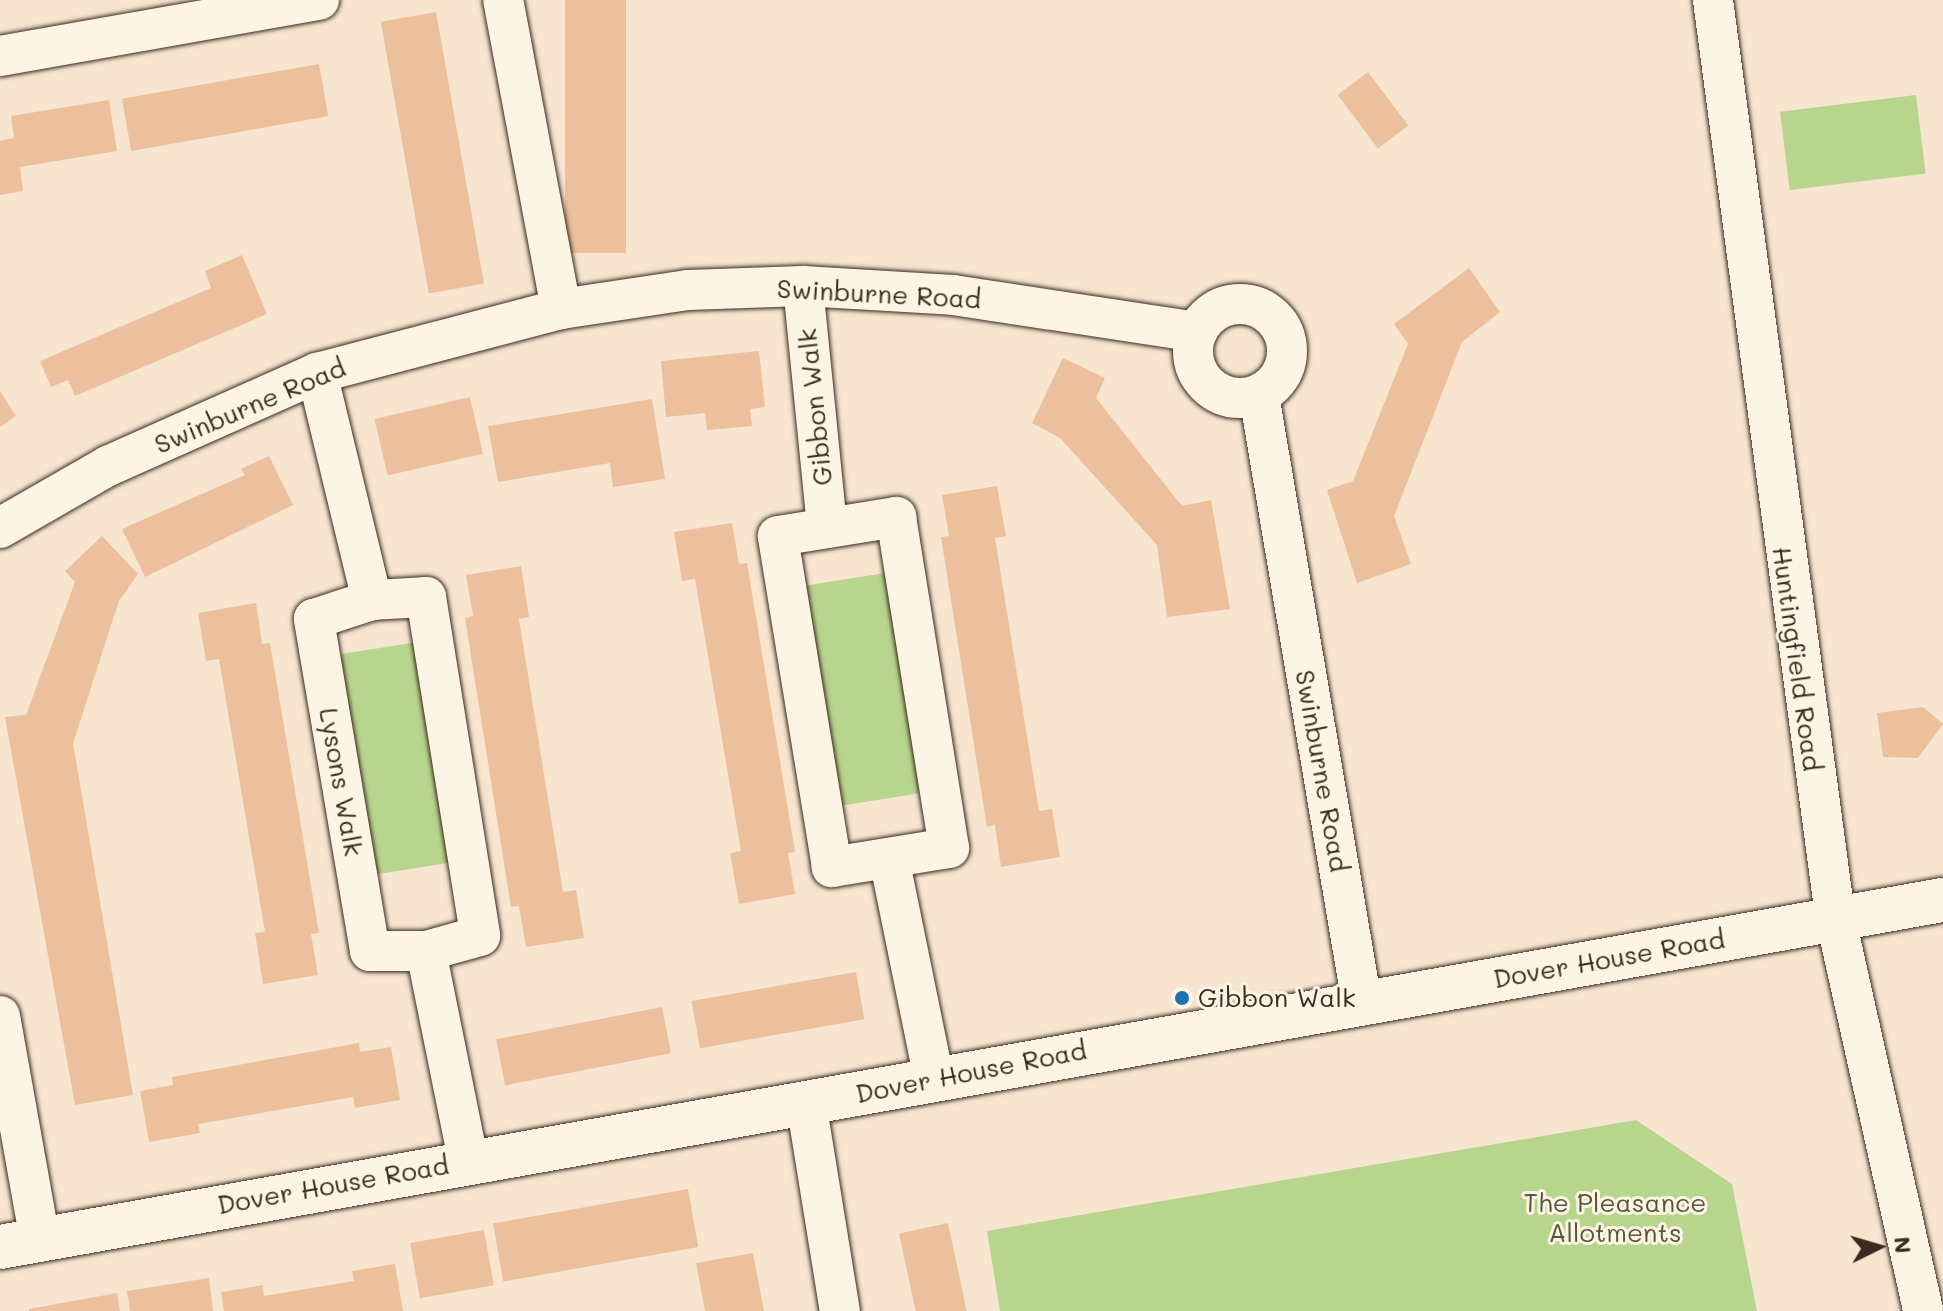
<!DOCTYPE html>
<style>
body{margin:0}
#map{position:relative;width:1943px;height:1311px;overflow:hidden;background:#f7e5cf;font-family:Mali,sans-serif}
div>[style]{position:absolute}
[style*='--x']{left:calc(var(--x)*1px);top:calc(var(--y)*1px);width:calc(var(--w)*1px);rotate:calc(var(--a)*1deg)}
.green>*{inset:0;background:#b8d58d;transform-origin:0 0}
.building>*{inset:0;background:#ecc09c;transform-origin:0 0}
.roads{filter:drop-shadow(0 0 2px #3b2a1e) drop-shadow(0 0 2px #3b2a1e)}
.street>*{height:40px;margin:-20px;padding:0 20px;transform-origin:20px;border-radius:20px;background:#fcf5e5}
.street>.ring{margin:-20px;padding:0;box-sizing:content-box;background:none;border:40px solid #fcf5e5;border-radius:50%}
.secondary>*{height:44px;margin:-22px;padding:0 22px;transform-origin:22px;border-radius:22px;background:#fcf5e5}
.dots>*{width:22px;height:22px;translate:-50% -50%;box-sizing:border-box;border:4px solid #fcf5e5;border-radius:50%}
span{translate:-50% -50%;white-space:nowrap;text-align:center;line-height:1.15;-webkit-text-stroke:6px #fcf5e5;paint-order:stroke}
.street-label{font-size:26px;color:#3b2a1e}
.poi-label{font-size:26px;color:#3b2a1e}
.left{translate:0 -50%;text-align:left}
.park-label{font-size:26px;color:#5a553a}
.north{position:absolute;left:1839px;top:1207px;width:80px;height:80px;-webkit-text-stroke:6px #fcf5e5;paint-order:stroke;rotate:85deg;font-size:22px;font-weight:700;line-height:32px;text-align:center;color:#3b2a1e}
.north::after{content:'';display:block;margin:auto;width:28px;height:36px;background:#3b2a1e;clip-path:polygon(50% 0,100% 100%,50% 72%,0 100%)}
</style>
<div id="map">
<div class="green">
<div style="left:1916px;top:95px;width:79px;height:137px;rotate:83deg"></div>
<div style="left:891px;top:572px;width:223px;height:89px;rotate:81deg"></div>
<div style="left:424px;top:641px;width:223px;height:88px;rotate:81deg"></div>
<div style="clip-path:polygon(1636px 1120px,1732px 1184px,1757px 1311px,1000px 1311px,987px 1231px)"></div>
</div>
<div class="building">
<div style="left:565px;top:0;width:61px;height:253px"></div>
<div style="left:436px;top:12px;width:276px;height:56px;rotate:80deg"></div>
<div style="left:319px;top:64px;width:53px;height:200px;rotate:80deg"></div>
<div style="left:1368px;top:72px;width:67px;height:38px;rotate:53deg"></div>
<div style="clip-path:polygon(109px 100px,117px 151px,20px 167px,23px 191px,0 195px,0 141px,14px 138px,11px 116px)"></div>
<div style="clip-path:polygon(242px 255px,267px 314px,75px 396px,68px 380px,51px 387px,40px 361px,211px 288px,205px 271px)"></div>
<div style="clip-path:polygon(1469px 268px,1500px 312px,1462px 342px,1394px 516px,1411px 564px,1357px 583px,1327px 490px,1353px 481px,1408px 344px,1394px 324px)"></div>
<div style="clip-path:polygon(759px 351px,765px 407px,750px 409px,752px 426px,707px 430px,705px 413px,666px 417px,661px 361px)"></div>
<div style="clip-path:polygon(1063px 358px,1105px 378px,1096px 398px,1182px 506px,1211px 500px,1230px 609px,1167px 617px,1157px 545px,1060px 438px,1032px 423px)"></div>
<div style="clip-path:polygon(0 391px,16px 416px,0 427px)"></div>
<div style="left:470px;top:397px;width:58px;height:98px;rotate:77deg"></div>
<div style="clip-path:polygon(652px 399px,665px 479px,613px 487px,610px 463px,498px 482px,488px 426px)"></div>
<div style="clip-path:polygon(269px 456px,293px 505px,145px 577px,122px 529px,245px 475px,241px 469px)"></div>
<div style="clip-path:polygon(997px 486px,1006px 536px,995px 538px,1039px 811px,1052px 809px,1060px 857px,1001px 867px,995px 825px,987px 827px,941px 537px,949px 536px,942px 495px)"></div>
<div style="clip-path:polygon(732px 523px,739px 564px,747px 563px,795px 852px,788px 853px,795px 894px,739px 904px,730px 853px,741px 851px,695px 579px,682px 581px,674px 532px)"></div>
<div style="clip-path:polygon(102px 536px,138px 574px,119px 601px,73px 743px,133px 1095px,75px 1105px,5px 717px,26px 715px,75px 582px,65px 571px)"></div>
<div style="clip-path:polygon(521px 566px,529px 617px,519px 619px,563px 892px,576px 890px,584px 938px,526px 947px,519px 906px,511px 907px,465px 618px,473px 616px,466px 575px)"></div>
<div style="clip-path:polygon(256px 603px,262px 644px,270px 643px,319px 933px,311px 934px,318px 975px,263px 984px,255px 933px,265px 932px,219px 659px,206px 661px,198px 613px)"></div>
<div style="clip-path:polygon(1923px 707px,1943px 724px,1918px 758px,1883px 757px,1877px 713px)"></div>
<div style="left:856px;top:972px;width:48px;height:167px;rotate:80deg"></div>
<div style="left:662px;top:1007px;width:47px;height:169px;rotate:79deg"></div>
<div style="clip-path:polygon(359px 1043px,360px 1052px,391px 1047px,400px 1100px,355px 1108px,353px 1097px,198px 1124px,200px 1133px,149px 1142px,140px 1091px,173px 1085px,172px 1077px)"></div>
<div style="left:688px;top:1189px;width:59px;height:198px;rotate:80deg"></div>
<div style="left:948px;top:1223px;width:90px;height:50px;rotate:78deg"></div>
<div style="left:484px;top:1230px;width:56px;height:75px;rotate:80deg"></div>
<div style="clip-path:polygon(753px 1253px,764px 1311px,705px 1311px,696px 1263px)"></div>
<div style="clip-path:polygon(395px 1264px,403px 1311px,224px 1311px,221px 1292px,263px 1285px,264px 1296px,354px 1281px,352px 1271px)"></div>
<div style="clip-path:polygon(209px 1278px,213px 1311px,130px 1311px,127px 1291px)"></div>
<div style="clip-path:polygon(117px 1293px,120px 1311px,29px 1311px,29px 1309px)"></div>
</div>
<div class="roads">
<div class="street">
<div style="--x:1713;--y:0;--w:924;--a:82.41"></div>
<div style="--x:1835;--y:916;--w:405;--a:77.4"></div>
<div style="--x:0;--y:56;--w:324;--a:-10"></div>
<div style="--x:803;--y:286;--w:243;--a:84.3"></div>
<div class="ring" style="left:1193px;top:304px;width:54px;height:54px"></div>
<div style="--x:561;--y:309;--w:128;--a:-8.5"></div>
<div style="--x:688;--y:290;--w:115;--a:-2"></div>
<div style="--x:803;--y:286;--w:150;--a:3.4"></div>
<div style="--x:953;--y:295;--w:247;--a:8.6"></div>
<div style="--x:317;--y:373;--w:234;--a:76.4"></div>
<div style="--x:1259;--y:395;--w:618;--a:80.4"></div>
<div style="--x:896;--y:517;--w:335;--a:80.9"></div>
<div style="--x:949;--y:848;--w:119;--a:170.8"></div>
<div style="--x:832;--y:867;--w:335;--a:-99.3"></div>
<div style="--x:778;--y:536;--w:120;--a:-9.1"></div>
<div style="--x:0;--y:528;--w:125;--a:-29.9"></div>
<div style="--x:108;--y:466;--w:229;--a:-24"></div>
<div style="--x:317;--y:373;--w:252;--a:-14.7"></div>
<div style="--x:561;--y:309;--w:314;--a:-100.6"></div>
<div style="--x:426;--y:597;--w:343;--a:80.9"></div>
<div style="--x:480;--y:936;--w:56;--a:164.5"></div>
<div style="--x:426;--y:951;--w:56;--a:180"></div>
<div style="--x:370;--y:951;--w:337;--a:-99.6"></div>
<div style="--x:314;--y:619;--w:61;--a:-18.1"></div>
<div style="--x:372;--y:600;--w:54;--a:-3.2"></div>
<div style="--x:889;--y:858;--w:226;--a:78.5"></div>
<div style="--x:426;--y:951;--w:213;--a:78.6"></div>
<div style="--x:0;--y:1016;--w:228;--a:79.9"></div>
<div style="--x:806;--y:1102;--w:212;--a:80.8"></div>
</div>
<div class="secondary">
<div style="--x:0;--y:1247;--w:1974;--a:-10.13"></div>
</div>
</div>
<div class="dots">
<div style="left:1182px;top:998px;background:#1f6fb2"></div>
</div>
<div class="street-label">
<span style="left:879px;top:294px;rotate:3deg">Swinburne Road</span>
<span style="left:250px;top:406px;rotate:-23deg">Swinburne Road</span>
<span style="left:815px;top:407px;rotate:-96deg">Gibbon Walk</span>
<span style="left:1797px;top:659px;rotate:82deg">Huntingfield Road</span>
<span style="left:1322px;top:771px;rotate:80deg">Swinburne Road</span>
<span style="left:341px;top:782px;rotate:80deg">Lysons Walk</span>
<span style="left:1609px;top:959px;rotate:-10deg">Dover House Road</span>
<span style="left:971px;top:1072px;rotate:-11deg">Dover House Road</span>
<span style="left:333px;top:1185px;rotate:-10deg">Dover House Road</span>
</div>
<div class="poi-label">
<span class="left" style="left:1198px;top:998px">Gibbon Walk</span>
</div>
<div class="park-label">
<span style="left:1615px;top:1218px">The Pleasance<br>Allotments</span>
</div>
<div class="north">N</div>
</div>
